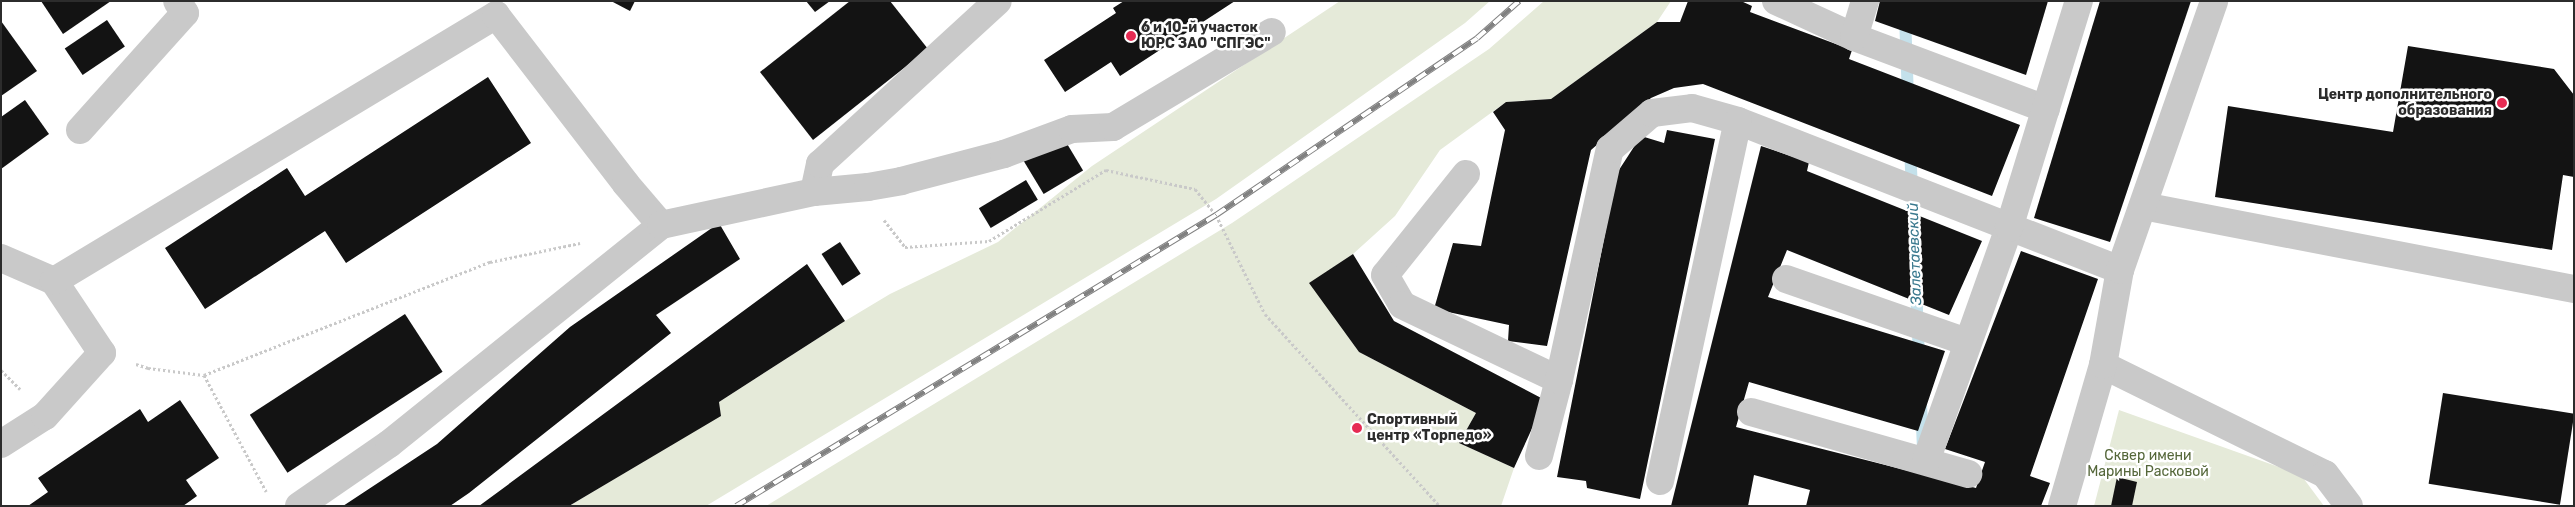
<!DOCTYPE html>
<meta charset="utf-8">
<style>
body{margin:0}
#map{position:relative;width:2575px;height:507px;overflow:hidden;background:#fff;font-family:Rubik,sans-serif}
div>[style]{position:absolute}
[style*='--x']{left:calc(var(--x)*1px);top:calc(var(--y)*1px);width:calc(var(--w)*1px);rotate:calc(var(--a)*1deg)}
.green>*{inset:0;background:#e5ead9}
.stream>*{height:12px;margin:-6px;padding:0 6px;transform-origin:6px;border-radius:6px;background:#c4e1eb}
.building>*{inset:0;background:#131313;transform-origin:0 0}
.path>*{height:3px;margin-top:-1.5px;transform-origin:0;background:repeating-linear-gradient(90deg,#c9c9c9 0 2.5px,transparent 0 5px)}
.minor>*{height:28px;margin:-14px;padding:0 14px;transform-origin:14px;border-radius:14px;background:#c9c9c9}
.rail>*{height:5.5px;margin-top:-2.75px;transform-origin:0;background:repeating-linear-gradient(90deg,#fff 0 11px,#818181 0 22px);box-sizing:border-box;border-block:1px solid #818181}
.dots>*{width:14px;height:14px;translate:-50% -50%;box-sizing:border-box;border:2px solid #fff;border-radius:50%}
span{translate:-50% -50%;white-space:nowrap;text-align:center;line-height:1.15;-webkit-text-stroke:5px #fff;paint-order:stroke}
.poi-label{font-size:14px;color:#2c2c2c;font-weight:700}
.left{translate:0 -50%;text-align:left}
.right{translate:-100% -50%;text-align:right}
.park-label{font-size:14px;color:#55673a}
.water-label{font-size:15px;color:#3a798e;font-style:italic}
.frame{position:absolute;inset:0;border:2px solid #2c2c2c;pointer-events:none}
</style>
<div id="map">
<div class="green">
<div style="clip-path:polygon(1340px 1px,1490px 1px,1465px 23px,1216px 199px,706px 506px,569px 506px,720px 416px,719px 402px,845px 321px,890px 294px,998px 242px,1092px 166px)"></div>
<div style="clip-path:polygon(1544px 1px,1671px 1px,1657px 22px,1551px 99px,1506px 102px,1440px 150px,1395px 216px,1353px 254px,1310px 283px,1359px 352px,1476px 413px,1459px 443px,1514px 468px,1501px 506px,766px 506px,1232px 223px,1489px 49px)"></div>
<div style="clip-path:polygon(2119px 410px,2301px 475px,2324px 506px,2094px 506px)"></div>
</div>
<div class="stream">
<div style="--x:1905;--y:16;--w:83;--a:87.9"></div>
<div style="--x:1910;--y:149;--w:79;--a:87.1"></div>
<div style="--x:1916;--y:286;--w:72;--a:87.6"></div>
<div style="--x:1921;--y:403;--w:45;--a:87.5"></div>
</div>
<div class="building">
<div style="clip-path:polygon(41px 1px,111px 1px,63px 34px)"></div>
<div style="clip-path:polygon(611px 1px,635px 1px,630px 11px)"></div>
<div style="clip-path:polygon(806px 1px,830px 1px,815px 12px)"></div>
<div style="clip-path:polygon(850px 1px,890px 1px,928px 49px,813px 140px,760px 72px)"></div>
<div style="clip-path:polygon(1124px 1px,1235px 1px,1120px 76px,1111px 62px,1065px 92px,1044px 60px,1116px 13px,1113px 8px)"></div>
<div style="clip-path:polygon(1688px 1px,1741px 1px,1752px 6px,1750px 12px,1852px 50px,1849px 59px,2020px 125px,1992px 196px,1703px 84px,1674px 88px,1651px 98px,1591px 150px,1547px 346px,1508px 341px,1509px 325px,1434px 309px,1453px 243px,1481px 246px,1505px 130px,1493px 112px,1506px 102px,1551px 99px,1657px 22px,1680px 22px)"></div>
<div style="clip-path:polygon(1880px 1px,2048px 1px,2026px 75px,1875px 21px)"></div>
<div style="clip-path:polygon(2100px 1px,2191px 1px,2110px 242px,2034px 218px)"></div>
<div style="left:107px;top:20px;width:32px;height:51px;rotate:56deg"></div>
<div style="clip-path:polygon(1px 21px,37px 71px,1px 96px)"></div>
<div style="clip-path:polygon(2408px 46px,2554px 69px,2574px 95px,2574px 177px,2563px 175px,2552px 250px,2215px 197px,2228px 106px,2393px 132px)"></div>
<div style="clip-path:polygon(488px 77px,531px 143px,346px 263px,325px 231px,205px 309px,165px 248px,287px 168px,305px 196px)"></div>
<div style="clip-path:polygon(25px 100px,49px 134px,1px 169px,1px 117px)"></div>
<div style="clip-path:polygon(1667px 130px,1715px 139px,1640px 499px,1587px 488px,1586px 481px,1557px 477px,1617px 173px,1641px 136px,1664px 143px)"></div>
<div style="left:1063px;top:137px;width:39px;height:46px;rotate:59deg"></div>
<div style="clip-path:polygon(1761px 146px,1809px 162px,1807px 171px,1982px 241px,1949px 315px,1787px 250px,1768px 297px,1945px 351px,1918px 431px,1749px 382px,1736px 427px,1976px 488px,1985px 462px,1945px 449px,2021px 251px,2098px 279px,2030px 476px,2050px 483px,2041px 506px,1806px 506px,1810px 490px,1754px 475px,1748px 506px,1671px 506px)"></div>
<div style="left:1026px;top:180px;width:23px;height:55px;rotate:59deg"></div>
<div style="clip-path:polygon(719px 223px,740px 259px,656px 315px,671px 333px,469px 493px,450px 506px,343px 506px,437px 444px,570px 327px)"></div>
<div style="left:840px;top:242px;width:38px;height:22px;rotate:57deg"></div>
<div style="clip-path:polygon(1353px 254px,1394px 321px,1545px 400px,1514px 468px,1459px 443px,1476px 413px,1359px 352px,1309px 283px)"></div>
<div style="clip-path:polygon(807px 264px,845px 321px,719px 402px,721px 416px,569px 506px,479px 506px)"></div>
<div style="left:405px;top:314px;width:69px;height:185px;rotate:57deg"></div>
<div style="left:2443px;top:393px;width:133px;height:92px;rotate:9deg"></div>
<div style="clip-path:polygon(180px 400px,219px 458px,186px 480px,197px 496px,183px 506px,28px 506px,48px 492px,38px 478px,140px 409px,148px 422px)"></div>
<div style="clip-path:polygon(2117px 477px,2137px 482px,2132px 506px,2111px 506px)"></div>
</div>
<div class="path">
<div style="--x:884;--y:220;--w:34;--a:52"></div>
<div style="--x:905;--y:247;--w:84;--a:-4.1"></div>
<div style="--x:989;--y:241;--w:137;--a:-31.3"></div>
<div style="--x:1106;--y:170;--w:91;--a:12.1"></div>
<div style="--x:1195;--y:189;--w:33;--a:51"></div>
<div style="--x:1216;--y:215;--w:110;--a:63.7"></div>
<div style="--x:1265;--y:314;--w:260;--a:47.7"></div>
<div style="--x:136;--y:364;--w:13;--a:18"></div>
<div style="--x:148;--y:368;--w:56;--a:7.1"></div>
<div style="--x:204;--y:375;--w:132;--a:61.9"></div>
<div style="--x:1;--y:370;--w:27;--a:45"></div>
<div style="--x:204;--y:375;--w:308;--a:-21.6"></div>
<div style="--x:490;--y:262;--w:92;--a:-11.9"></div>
</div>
<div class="minor">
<div style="--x:1776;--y:1;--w:86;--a:24.8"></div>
<div style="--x:1854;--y:37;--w:205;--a:20.6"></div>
<div style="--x:1854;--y:37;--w:38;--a:-73"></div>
<div style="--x:80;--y:130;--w:157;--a:-48.1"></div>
<div style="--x:185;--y:13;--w:14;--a:-124"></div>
<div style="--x:1466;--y:174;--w:129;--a:128.7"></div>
<div style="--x:1385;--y:275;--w:34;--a:60"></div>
<div style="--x:1402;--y:305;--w:174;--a:25.5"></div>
<div style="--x:814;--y:192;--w:29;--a:-78"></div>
<div style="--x:820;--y:164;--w:241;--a:-42.5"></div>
<div style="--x:2143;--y:206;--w:439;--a:10.9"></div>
<div style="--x:1;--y:258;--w:58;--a:23.5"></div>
<div style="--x:1786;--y:279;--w:192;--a:19.2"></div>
<div style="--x:2103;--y:365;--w:247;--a:26.2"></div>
<div style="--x:2325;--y:474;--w:40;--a:53"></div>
<div style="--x:1751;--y:412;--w:226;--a:15.9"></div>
<div style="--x:1;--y:444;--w:52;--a:-32.5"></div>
<div style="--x:45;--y:416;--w:85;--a:-47.9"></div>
<div style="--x:102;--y:353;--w:87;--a:-123.7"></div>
<div style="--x:54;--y:281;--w:516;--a:-31.04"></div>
<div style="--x:496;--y:15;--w:213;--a:52.4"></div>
<div style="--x:626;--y:184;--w:54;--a:49.5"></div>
<div style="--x:1539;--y:456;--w:79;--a:-75.3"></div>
<div style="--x:1559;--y:380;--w:237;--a:-77.6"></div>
<div style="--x:1610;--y:149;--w:55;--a:-40.6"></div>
<div style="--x:1652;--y:113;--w:40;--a:-7.1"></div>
<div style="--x:1692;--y:108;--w:48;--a:15.8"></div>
<div style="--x:1738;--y:121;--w:410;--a:21.3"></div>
<div style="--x:1926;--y:461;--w:247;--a:-70.4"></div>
<div style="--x:2009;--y:228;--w:238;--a:-72.9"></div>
<div style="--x:1660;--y:481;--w:368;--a:-77.8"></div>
<div style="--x:299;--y:506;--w:109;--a:-34.6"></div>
<div style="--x:389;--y:444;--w:349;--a:-38.8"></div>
<div style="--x:661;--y:225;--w:157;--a:-12.2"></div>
<div style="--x:814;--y:192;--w:54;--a:-5.3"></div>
<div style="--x:868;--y:187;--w:34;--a:-10"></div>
<div style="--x:901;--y:181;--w:106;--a:-14.7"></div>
<div style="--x:1004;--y:154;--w:72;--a:-20.2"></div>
<div style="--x:1072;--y:129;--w:41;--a:-2.8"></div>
<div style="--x:1113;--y:127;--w:185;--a:-30.9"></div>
<div style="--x:2062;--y:506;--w:147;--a:-73.8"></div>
<div style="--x:2103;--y:365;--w:97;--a:-79.9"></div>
<div style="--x:2120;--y:270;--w:285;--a:-70.7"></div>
</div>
<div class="rail">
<div style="--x:736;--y:506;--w:561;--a:-31.23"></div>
<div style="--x:1216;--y:215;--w:315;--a:-34.1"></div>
<div style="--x:1477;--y:38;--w:56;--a:-41.4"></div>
</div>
<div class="dots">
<div style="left:1131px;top:36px;background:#e62b53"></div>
<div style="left:2502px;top:103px;background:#e62b53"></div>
<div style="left:1357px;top:428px;background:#e62b53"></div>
</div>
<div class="poi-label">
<span class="left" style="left:1141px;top:36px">6 и 10-й участок<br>ЮРС ЗАО "СПГЭС"</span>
<span class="right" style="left:2492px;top:103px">Центр дополнительного<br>образования</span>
<span class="left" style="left:1367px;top:428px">Спортивный<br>центр «Торпедо»</span>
</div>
<div class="park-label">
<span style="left:2148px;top:464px">Сквер имени<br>Марины Расковой</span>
</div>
<div class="water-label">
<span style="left:1915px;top:254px;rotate:-92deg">Залетаевский</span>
</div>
<div class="frame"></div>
</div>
